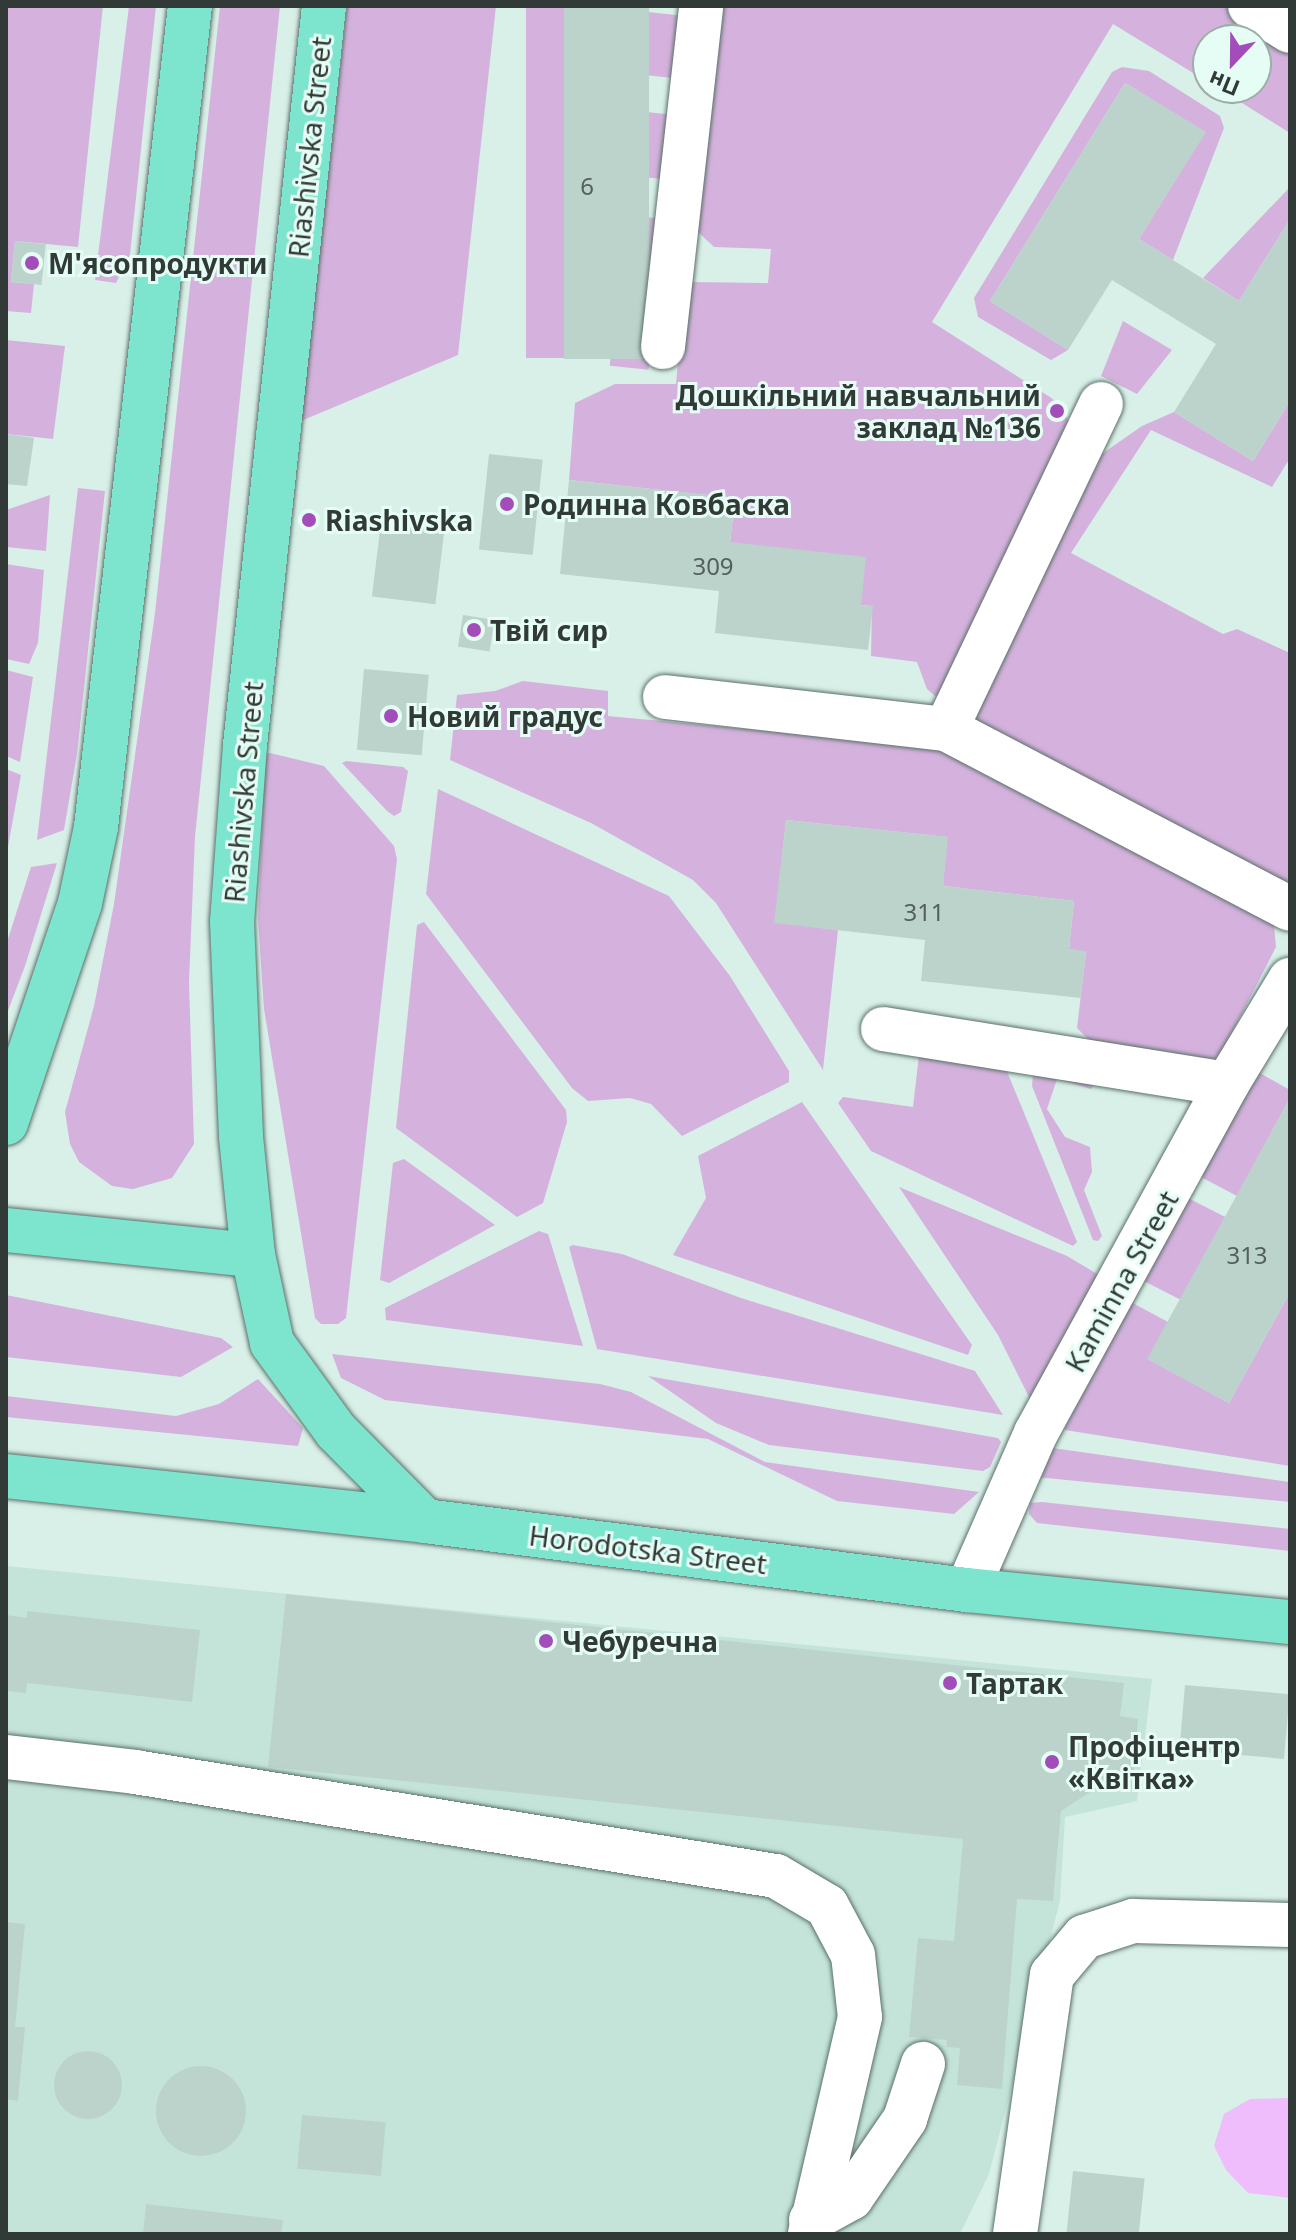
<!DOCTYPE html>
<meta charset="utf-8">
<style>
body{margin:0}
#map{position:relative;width:1296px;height:2240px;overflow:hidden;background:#d8f0e8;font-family:"Noto Sans",sans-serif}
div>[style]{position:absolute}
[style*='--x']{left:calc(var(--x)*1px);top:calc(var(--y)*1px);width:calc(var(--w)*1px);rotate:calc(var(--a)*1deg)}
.built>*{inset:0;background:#c4e4d9}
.green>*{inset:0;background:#d5b2de;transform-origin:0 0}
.water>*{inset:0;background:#efbdfc}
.building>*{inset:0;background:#bcd3cc;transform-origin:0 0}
.round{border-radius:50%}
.roads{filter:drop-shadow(0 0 2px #5b7069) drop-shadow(0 0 2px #5b7069)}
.minor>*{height:44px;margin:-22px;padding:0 22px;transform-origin:22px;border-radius:22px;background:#fff}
.major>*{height:44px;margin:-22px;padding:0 22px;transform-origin:22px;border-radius:22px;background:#7de4ce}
.dots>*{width:22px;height:22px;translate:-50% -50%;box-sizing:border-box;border:4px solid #e6fdf5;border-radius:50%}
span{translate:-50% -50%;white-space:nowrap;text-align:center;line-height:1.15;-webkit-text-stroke:6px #e6fdf5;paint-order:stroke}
.number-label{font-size:24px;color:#54605c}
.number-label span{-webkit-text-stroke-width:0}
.street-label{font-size:28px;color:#313a37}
.poi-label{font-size:28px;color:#313a37;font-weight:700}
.left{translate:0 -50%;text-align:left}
.right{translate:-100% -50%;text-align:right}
.frame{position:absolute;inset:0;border:8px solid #313a37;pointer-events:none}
.north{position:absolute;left:1192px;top:24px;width:80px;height:80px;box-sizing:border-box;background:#e6fdf5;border:2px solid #9eafa9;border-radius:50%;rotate:202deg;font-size:22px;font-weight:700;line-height:32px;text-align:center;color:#313a37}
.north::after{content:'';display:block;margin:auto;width:28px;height:36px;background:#a34dba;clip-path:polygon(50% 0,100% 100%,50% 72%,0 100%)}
</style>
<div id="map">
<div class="built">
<div style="clip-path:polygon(6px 1566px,1152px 1679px,1137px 1801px,1065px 1817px,1060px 1901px,989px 2174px,960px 2234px,6px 2234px)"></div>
</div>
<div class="green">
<div style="clip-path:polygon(6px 6px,103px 6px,78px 247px,15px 241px,11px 282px,34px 284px,31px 313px,6px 311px)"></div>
<div style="clip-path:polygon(129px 6px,156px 6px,130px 255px,116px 283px,95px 280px)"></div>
<div style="clip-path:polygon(220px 6px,280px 6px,195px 837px,189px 982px,194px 1144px,172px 1178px,133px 1189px,112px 1186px,79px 1162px,70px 1144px,65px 1112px,94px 1006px,114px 904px,155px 613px)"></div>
<div style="clip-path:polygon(347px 6px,496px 6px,458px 355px,301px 421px)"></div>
<div style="left:526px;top:6px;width:38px;height:352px"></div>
<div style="clip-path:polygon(712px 6px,1232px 6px,1290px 42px,1290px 133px,1218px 88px,1256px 88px,1256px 40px,1208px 40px,1208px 82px,1113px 24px,932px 322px,1050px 397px,1064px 408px,1071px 430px,951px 694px,935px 696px,927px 689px,917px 662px,871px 656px,872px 606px,861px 605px,730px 542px,735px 498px,569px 480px,575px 403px,615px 384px,676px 384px,684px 296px,691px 282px,768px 283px,771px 249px,714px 247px,695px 229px)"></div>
<div style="left:648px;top:12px;width:40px;height:63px;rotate:6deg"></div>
<div style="clip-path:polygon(1122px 67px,1149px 71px,1220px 116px,1224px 128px,1173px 260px,1139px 239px,1205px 132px,1125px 83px,990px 301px,1068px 350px,1051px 360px,978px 317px,974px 298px,1112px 72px)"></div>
<div style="left:637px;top:111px;width:40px;height:65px;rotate:6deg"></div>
<div style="clip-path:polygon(1290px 187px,1290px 219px,1239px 301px,1203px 278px)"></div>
<div style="left:626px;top:215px;width:39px;height:60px;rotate:6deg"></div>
<div style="left:615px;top:316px;width:39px;height:50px;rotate:6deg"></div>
<div style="clip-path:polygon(1123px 321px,1172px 350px,1137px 394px,1101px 376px)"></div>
<div style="clip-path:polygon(6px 340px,65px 346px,53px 439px,6px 434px)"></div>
<div style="clip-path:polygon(1290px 401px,1290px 458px,1272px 487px,1151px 430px,1071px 553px,1223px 634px,1237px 629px,1290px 653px,1290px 877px,1283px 890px,979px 729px,975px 706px,1096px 458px,1142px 426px,1174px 412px,1253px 461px)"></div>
<div style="clip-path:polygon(78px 488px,105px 491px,77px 754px,64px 830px,37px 840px)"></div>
<div style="clip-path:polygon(50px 495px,46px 551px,6px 547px,6px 510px)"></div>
<div style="clip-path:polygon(6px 564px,44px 570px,38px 643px,29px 664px,6px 659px)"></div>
<div style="clip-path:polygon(6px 670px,33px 677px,20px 762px,6px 756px)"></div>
<div style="clip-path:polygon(523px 681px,608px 691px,608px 716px,949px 748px,1262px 911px,1274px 925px,1276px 947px,1223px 1050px,1214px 1059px,1091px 1042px,1077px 1028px,1086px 952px,1069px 949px,1074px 901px,943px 886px,947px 837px,786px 820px,775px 922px,838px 930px,823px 1070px,716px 903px,693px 880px,591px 823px,450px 760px,457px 695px,495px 691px)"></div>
<div style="clip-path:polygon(270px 753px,324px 766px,394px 846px,397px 859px,346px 1318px,338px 1324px,321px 1324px,315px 1318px,264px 1009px,258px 919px,265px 754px)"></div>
<div style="clip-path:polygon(346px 761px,403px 767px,408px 771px,401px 812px,394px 816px,387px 811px,342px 763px)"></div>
<div style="clip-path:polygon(6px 769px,21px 775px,6px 858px)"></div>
<div style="clip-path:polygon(438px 789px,669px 896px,730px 976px,789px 1071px,789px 1082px,682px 1136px,651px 1104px,630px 1098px,588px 1101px,572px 1088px,426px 894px)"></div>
<div style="clip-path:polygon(57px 863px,25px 966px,6px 1016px,6px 945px,31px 867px)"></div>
<div style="clip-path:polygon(424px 922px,566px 1110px,567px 1122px,543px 1203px,517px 1217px,396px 1128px,417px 925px)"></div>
<div style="clip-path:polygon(919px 1055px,1006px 1069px,1077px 1242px,1073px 1246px,871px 1151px,838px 1103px,843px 1097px,913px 1107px)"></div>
<div style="clip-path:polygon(1258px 1072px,1290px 1090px,1290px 1098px,1237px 1196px,1201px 1177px)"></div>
<div style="clip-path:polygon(1033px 1074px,1097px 1081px,1091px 1089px,1057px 1079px,1047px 1109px,1065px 1137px,1090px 1147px,1092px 1172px,1084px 1190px,1102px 1236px,1098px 1241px,1093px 1240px,1032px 1086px)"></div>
<div style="clip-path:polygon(802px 1102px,972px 1345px,968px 1355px,673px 1255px,706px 1198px,698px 1156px)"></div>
<div style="clip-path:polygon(404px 1159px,495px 1225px,389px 1283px,380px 1280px,393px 1163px)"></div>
<div style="clip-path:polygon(899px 1187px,1067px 1256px,1104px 1278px,1035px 1409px,998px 1335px)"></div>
<div style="left:1186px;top:1197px;width:44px;height:94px;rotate:27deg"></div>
<div style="clip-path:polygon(539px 1231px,548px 1234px,583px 1346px,386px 1320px,385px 1308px)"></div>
<div style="clip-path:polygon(573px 1245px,622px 1254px,741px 1298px,975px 1371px,1003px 1415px,597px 1349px,569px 1247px)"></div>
<div style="clip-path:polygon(1290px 1292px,1290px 1466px,1065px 1430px,1063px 1416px,1129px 1301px,1168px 1322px,1148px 1359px,1229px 1403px)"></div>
<div style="clip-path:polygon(6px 1295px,221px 1338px,233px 1347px,181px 1377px,6px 1357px)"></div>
<div style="clip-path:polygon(332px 1354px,600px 1384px,631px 1392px,765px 1462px,979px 1492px,954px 1514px,837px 1501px,708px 1439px,385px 1400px,341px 1378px)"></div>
<div style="clip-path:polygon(648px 1376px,998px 1438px,1001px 1442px,990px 1467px,983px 1471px,769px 1445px,716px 1423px)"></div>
<div style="clip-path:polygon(258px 1379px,303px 1428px,298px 1446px,6px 1417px,6px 1396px,176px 1416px,219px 1404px)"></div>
<div style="clip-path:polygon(1053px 1448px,1290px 1482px,1290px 1502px,1036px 1477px)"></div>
<div style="clip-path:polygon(1042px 1502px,1290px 1529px,1290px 1551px,1037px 1523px,1029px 1514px,1030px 1503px)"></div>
</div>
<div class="water">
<div style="clip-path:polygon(1290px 2098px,1290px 2198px,1248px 2193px,1226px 2170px,1214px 2146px,1224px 2114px,1250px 2099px)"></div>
</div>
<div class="building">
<div style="left:564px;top:6px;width:85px;height:353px"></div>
<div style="clip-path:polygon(1125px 83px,1206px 132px,1139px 239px,1239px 301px,1290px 219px,1290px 401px,1253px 461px,1174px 412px,1216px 344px,1112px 280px,1068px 350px,990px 301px)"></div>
<div style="left:15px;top:241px;width:31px;height:41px;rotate:6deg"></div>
<div style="clip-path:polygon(6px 434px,34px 438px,27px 486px,6px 484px)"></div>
<div style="left:489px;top:454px;width:54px;height:96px;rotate:6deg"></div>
<div style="clip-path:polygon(569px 480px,735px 498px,730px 542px,866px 557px,861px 605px,873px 606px,868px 650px,715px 633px,719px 591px,560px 574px)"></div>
<div style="left:381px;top:522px;width:64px;height:75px;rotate:7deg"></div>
<div style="left:463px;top:615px;width:32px;height:32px;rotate:9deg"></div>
<div style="left:364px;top:669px;width:65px;height:81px;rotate:5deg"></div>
<div style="clip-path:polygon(786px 820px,948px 837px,943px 886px,1074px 901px,1069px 949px,1086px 951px,1081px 998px,921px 981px,925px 940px,774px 923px)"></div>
<div style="clip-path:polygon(1290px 1098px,1290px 1292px,1229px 1403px,1147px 1359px)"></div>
<div style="clip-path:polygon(286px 1594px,1124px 1683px,1120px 1716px,1138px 1719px,1132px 1789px,1098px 1787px,1061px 1811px,1053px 1901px,1017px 1899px,1002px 2089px,957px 2085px,960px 2048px,946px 2047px,947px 2040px,909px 2037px,918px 1938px,954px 1941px,963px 1839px,268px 1767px)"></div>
<div style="clip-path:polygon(27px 1611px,200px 1630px,192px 1702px,27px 1683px,26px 1693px,6px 1691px,6px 1615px,27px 1618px)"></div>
<div style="left:1185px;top:1685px;width:105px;height:65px;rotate:5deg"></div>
<div style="clip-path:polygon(6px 1922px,25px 1924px,15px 2027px,25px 2027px,18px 2101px,6px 2099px)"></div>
<div class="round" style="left:54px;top:2051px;width:68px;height:68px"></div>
<div class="round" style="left:156px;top:2066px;width:90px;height:90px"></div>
<div style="left:302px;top:2115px;width:84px;height:54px;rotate:5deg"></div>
<div style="left:1073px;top:2171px;width:72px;height:63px;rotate:6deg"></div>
<div style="clip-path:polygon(146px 2204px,283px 2220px,281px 2234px,143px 2234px)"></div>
</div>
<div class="roads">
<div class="minor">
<div style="--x:1250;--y:6;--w:47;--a:32"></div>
<div style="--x:663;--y:347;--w:343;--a:-83.6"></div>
<div style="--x:665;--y:697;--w:283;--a:6.5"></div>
<div style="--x:946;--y:729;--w:388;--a:27.6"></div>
<div style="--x:946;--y:729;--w:360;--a:-64.5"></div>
<div style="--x:883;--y:1029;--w:348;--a:9.1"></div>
<div style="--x:967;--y:1590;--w:171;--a:-66.3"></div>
<div style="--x:1036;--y:1433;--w:398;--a:-61.3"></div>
<div style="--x:1227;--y:1084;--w:122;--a:-58.8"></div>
<div style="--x:6;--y:1757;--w:130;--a:6.6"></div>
<div style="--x:135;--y:1772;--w:649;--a:9.22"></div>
<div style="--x:776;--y:1876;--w:59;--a:30.5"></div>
<div style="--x:827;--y:1906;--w:55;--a:62"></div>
<div style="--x:853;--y:1955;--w:62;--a:83.6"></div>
<div style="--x:860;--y:2017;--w:223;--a:103"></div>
<div style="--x:811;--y:2220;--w:46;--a:-28.8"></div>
<div style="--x:851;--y:2198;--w:96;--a:-55.6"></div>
<div style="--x:905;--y:2119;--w:58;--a:-71.9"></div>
<div style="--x:1015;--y:2234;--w:262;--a:-81.9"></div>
<div style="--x:1052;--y:1975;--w:50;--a:-49.9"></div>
<div style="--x:1084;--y:1937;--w:52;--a:-18.1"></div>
<div style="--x:1133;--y:1921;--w:157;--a:1.5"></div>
</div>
<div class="major">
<div style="--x:324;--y:6;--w:743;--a:96.1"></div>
<div style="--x:245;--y:745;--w:176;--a:94.2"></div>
<div style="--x:232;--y:921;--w:216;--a:87.6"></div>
<div style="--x:241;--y:1137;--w:119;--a:84.2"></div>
<div style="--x:253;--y:1255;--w:90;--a:77.8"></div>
<div style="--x:272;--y:1343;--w:109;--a:54"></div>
<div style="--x:336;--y:1431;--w:127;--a:45.3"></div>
<div style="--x:6;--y:1123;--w:232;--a:-71.4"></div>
<div style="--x:80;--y:903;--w:78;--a:-78.1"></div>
<div style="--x:96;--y:827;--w:826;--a:-83.47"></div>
<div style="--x:6;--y:1230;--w:248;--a:5.8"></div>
<div style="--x:6;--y:1476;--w:421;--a:6.1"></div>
<div style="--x:425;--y:1521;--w:546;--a:7.26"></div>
<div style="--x:967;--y:1590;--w:325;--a:5.7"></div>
</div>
</div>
<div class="dots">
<div style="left:32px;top:263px;background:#a34dba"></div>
<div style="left:1057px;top:411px;background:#a34dba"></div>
<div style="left:507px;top:504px;background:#a34dba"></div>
<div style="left:309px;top:520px;background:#a34dba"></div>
<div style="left:474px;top:630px;background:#a34dba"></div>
<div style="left:391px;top:716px;background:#a34dba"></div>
<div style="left:546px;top:1641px;background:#a34dba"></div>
<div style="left:950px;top:1683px;background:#a34dba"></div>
<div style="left:1052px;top:1762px;background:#a34dba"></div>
</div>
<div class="number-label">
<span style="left:587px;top:186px">6</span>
<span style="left:713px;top:566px">309</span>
<span style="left:924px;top:912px">311</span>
<span style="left:1247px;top:1255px">313</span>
</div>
<div class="street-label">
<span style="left:309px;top:147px;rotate:-84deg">Riashivska Street</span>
<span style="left:243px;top:792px;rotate:-85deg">Riashivska Street</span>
<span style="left:1121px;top:1281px;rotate:-61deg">Kaminna Street</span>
<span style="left:648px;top:1549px;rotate:7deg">Horodotska Street</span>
</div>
<div class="poi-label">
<span class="left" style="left:48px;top:263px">М'ясопродукти</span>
<span class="right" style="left:1041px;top:411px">Дошкільний навчальний<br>заклад №136</span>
<span class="left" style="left:523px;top:504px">Родинна Ковбаска</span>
<span class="left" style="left:325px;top:520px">Riashivska</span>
<span class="left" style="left:490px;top:630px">Твій сир</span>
<span class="left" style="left:407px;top:716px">Новий градус</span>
<span class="left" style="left:562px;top:1641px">Чебуречна</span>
<span class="left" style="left:966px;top:1683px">Тартак</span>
<span class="left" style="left:1068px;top:1762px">Профіцентр<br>«Квітка»</span>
</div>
<div class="frame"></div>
<div class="north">Пн</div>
</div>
